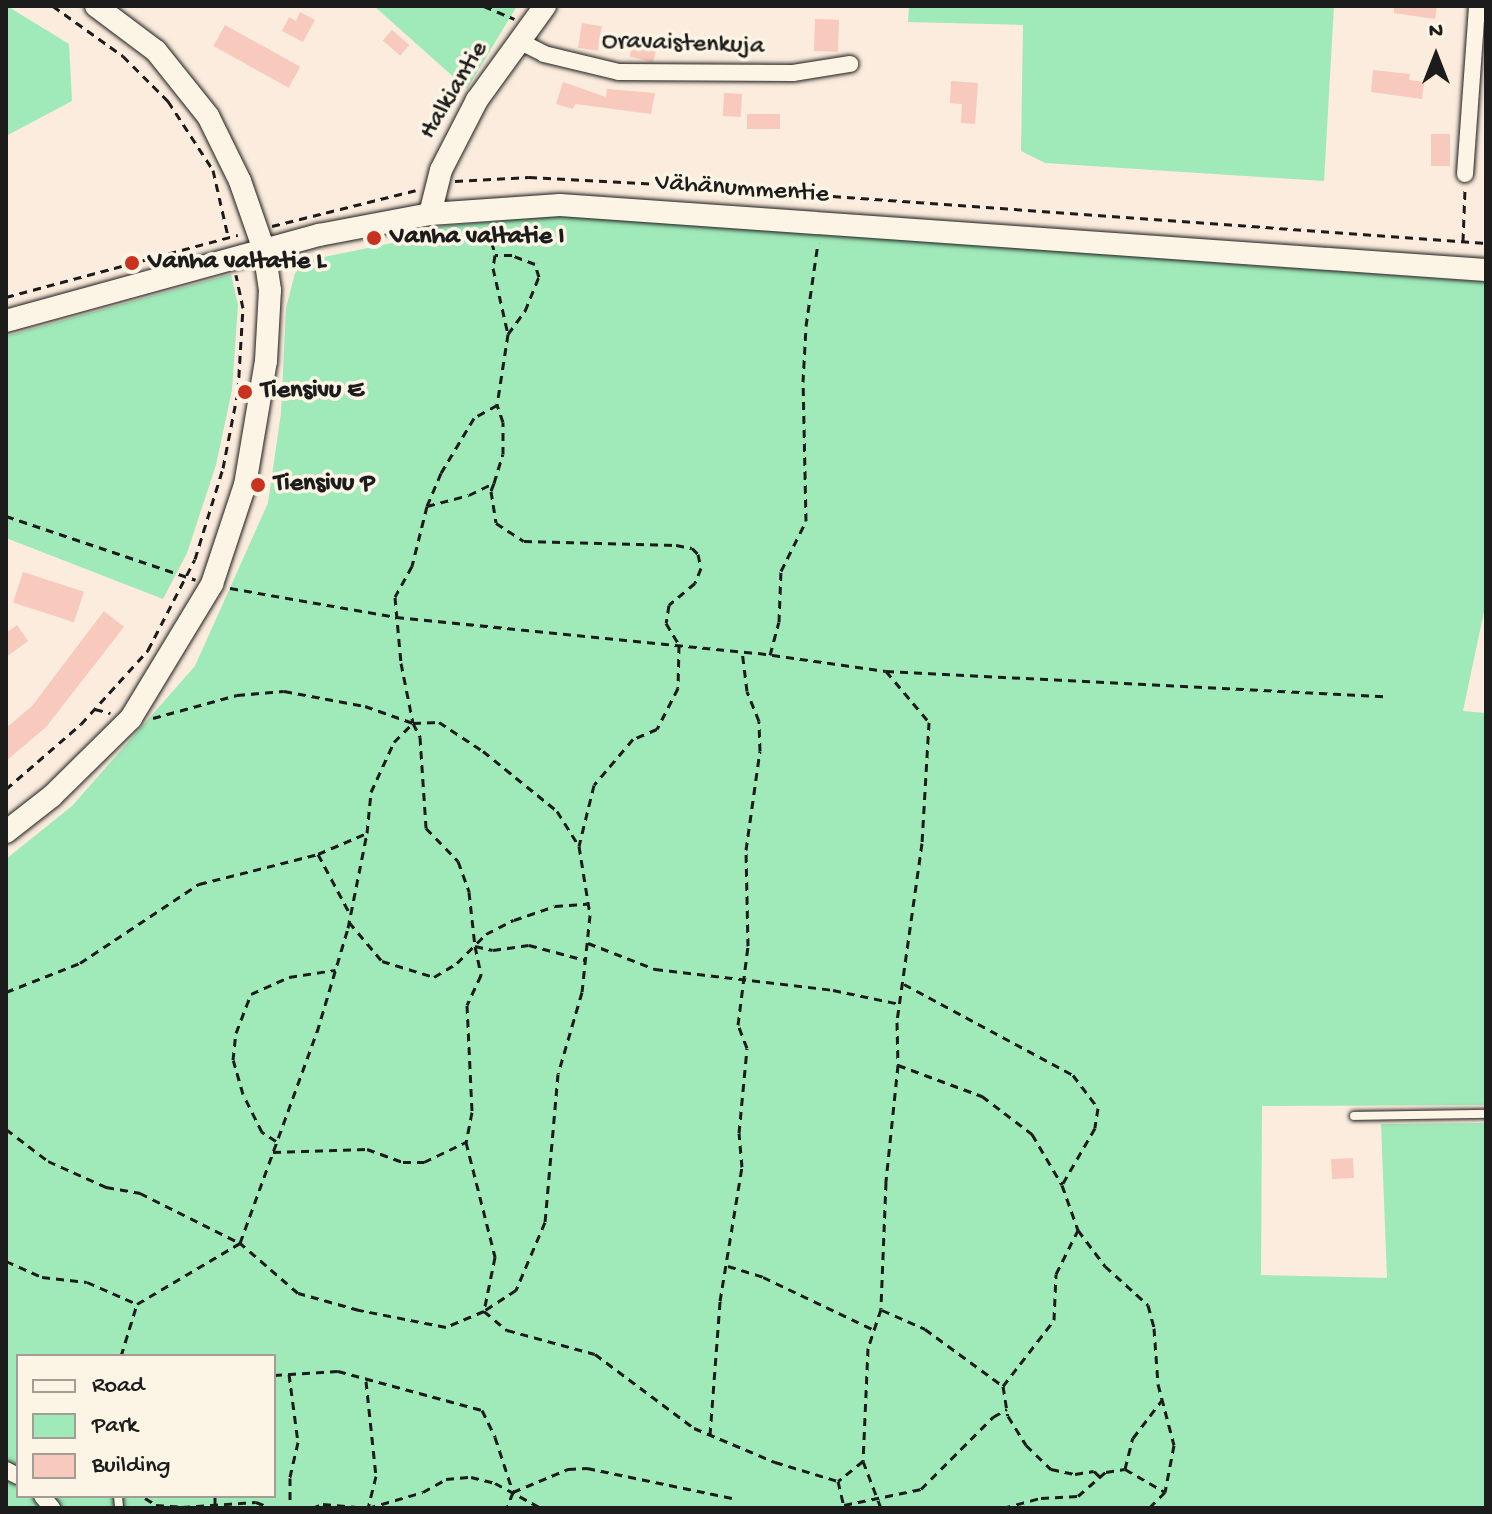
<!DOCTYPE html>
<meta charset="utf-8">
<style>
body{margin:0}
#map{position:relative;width:1492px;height:1514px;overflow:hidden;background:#fbecdd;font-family:"Gochi Hand",sans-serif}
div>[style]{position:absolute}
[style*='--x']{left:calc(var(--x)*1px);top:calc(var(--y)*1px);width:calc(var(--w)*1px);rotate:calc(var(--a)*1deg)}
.green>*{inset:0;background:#a0e9b8}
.building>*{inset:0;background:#f8c9bd;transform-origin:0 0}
.path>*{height:3px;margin-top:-1.5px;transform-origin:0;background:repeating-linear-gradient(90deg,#1c1c1c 0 8px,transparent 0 14px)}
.roads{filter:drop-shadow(0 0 2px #1c1c1c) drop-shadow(0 0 2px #1c1c1c)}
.lane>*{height:8px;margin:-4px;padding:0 4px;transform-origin:4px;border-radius:4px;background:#fcf5e5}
.street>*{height:16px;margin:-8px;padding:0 8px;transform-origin:8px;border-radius:8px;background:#fcf5e5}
.secondary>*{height:22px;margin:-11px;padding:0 11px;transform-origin:11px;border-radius:11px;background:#fcf5e5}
.dots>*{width:22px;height:22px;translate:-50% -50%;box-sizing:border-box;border:4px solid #fcf5e5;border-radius:50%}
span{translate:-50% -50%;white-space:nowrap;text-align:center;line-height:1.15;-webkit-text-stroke:7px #fcf5e5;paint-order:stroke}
.street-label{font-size:26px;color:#1c1c1c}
.poi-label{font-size:26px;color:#1c1c1c;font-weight:700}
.left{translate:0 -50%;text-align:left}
.frame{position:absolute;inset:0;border:8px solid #1c1c1c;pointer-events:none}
.legend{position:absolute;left:16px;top:1354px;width:260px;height:144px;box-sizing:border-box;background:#fcf5e5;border:2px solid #a29e95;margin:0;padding:10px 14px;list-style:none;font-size:24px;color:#1c1c1c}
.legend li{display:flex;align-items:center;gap:16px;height:40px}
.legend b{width:40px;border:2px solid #a29e95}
.north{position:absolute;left:1396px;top:16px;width:80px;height:80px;-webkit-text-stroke:6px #fcf5e5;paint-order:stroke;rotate:0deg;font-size:22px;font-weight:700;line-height:32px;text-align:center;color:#1c1c1c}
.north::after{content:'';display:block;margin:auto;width:28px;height:36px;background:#1c1c1c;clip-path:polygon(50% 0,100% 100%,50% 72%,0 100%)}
</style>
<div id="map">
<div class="green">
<div style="clip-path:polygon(7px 6px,69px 44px,72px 101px,6px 136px)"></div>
<div style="clip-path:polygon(374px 6px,517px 6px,467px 89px)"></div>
<div style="clip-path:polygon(909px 6px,1334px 6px,1324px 181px,1045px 163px,1021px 151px,1023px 25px,908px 22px)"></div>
<div style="clip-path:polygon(565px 215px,1486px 282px,1486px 602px,1463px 711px,1486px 713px,1486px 1105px,1262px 1106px,1261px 1275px,1387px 1278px,1381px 1124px,1486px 1123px,1486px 1508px,52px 1508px,42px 1496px,274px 1496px,274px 1356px,18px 1356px,18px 1476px,6px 1468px,6px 859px,72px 806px,195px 666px,268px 503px,281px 413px,286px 308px,295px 273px,309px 260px,412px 239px,441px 226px)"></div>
<div style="clip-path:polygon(231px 274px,238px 305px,232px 390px,216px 465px,187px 553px,163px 599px,6px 538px,6px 336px)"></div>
<div style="clip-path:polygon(6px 1476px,18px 1483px,18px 1496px,34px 1496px,43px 1508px,6px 1508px)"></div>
</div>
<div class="building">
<div style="clip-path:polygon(1394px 6px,1437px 6px,1435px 19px,1394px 13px)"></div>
<div style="clip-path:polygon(300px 12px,315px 20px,303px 42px,282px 31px,289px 17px,296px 21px)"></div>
<div style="left:815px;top:19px;width:24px;height:32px;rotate:2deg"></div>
<div style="left:582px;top:23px;width:20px;height:25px;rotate:9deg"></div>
<div style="left:225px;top:25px;width:86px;height:24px;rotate:29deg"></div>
<div style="left:392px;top:30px;width:23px;height:14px;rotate:41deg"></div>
<div style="left:635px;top:36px;width:24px;height:21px;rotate:15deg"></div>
<div style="clip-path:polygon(1373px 70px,1410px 74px,1409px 80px,1424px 82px,1422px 99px,1371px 92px)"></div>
<div style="clip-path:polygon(951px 81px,978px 83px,975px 124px,961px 123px,962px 104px,950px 103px)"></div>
<div style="clip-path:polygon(563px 82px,606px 97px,607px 89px,655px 93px,651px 114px,575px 104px,573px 109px,556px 104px)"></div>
<div style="left:724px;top:93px;width:18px;height:23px;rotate:3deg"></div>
<div style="left:747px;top:114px;width:33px;height:15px"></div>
<div style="left:1431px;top:134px;width:19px;height:32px"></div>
<div style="left:23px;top:572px;width:64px;height:32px;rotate:18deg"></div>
<div style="clip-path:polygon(104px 611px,124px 627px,46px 727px,6px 761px,6px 728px,32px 706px)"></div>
<div style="clip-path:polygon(17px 625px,28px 641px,6px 657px,6px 633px)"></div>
<div style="left:1353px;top:1158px;width:20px;height:22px;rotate:87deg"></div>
</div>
<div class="path">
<div style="--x:53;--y:6;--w:86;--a:35.5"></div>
<div style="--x:123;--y:56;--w:64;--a:45"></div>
<div style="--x:168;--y:101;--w:82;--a:56.9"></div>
<div style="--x:213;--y:170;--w:68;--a:77.2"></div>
<div style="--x:484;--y:6;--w:33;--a:23"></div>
<div style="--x:455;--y:181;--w:74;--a:-3.1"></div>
<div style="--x:529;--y:177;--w:164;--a:3.1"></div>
<div style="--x:693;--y:186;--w:795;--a:4.11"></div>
<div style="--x:272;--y:226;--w:148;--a:-14"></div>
<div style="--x:488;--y:228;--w:28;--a:75"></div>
<div style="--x:1463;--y:241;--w:52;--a:-87.8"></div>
<div style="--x:6;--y:297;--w:240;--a:-15"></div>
<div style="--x:508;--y:334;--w:29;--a:-54"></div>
<div style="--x:525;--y:311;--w:37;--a:-68"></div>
<div style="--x:539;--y:277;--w:14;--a:-107"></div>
<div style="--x:535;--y:264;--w:25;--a:-159"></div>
<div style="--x:512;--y:255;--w:17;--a:180"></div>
<div style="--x:495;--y:255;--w:13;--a:99"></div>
<div style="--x:493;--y:268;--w:68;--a:77.2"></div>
<div style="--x:508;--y:334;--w:72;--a:98.8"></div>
<div style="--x:497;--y:405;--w:26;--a:151"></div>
<div style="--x:474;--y:418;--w:64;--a:121"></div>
<div style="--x:441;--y:473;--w:36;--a:113"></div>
<div style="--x:427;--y:506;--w:62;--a:104"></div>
<div style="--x:412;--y:566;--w:35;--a:119"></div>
<div style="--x:395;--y:597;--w:66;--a:84.8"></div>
<div style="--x:401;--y:663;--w:61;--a:78.7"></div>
<div style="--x:413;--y:723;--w:16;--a:63"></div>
<div style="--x:420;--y:737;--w:91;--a:86.2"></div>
<div style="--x:426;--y:828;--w:46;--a:45.9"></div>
<div style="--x:458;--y:861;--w:33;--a:70"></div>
<div style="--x:469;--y:892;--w:54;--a:83.7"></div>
<div style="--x:475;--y:946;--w:18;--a:13"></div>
<div style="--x:493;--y:950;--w:36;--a:-8"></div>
<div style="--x:529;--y:945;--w:58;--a:15"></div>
<div style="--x:494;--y:483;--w:9;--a:111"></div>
<div style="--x:491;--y:491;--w:32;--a:81"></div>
<div style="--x:496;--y:523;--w:33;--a:33"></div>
<div style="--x:524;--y:541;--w:152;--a:1.5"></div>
<div style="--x:676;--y:545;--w:16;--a:11"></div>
<div style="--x:692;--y:548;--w:8;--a:45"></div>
<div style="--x:698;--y:554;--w:14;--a:78"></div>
<div style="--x:701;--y:568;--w:16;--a:112"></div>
<div style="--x:695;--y:583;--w:34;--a:140"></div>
<div style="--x:669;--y:605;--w:18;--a:99"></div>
<div style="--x:666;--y:623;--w:26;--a:59"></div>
<div style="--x:679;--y:645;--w:43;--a:91.3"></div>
<div style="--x:678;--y:688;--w:46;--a:117.1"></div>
<div style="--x:657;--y:729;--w:26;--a:157"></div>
<div style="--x:633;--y:739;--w:60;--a:130.3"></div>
<div style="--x:594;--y:785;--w:63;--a:103.8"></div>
<div style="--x:427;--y:506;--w:43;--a:-14.7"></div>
<div style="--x:469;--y:495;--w:28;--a:-26"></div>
<div style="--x:494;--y:483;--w:30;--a:-73"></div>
<div style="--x:503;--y:454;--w:32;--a:-90"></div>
<div style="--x:503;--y:422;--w:18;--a:-109"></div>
<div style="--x:6;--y:516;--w:200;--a:18.6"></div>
<div style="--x:230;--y:588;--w:169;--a:9.9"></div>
<div style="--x:396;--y:617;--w:364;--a:5.7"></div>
<div style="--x:758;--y:653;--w:129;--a:8"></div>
<div style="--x:886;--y:671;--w:67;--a:49.9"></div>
<div style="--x:929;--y:722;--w:121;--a:93.3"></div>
<div style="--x:922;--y:843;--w:181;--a:98"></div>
<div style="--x:897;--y:1022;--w:43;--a:88.7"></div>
<div style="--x:898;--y:1065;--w:118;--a:95.9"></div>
<div style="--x:886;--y:1182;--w:127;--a:92.3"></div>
<div style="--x:881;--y:1309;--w:41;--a:108.4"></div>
<div style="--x:868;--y:1348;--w:113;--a:92.5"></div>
<div style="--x:863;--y:1461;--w:32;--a:141"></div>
<div style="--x:838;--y:1481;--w:28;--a:77"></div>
<div style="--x:770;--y:655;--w:34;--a:-75"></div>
<div style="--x:779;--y:622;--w:51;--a:-87.8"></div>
<div style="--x:781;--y:571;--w:56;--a:-63.4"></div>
<div style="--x:806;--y:521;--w:139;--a:-91.2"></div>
<div style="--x:803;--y:382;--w:56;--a:-86.9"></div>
<div style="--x:806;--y:326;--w:84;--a:-81.8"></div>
<div style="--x:886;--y:671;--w:499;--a:2.9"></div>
<div style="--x:95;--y:709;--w:16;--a:15"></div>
<div style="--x:153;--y:718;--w:87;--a:-15.3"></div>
<div style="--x:237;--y:695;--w:47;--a:-4.9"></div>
<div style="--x:284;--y:691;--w:82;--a:10.5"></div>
<div style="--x:365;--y:706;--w:51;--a:19.5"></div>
<div style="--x:439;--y:722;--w:53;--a:33.4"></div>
<div style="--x:483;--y:751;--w:95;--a:39"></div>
<div style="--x:557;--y:811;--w:41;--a:57.8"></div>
<div style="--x:579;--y:846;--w:70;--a:80.9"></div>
<div style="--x:590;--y:915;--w:77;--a:95.9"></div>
<div style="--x:582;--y:992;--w:85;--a:106.3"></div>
<div style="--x:558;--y:1074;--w:149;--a:95"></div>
<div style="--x:545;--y:1222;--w:74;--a:113.1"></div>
<div style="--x:516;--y:1290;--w:38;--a:147"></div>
<div style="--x:484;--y:1311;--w:41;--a:157.2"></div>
<div style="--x:446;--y:1327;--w:89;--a:-168.9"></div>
<div style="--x:359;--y:1310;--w:63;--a:-164.4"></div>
<div style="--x:298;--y:1293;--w:77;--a:-139.2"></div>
<div style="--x:240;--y:1243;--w:225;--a:-70"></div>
<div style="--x:317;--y:1032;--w:109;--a:-73.4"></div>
<div style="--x:348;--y:928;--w:97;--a:-78.7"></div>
<div style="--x:367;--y:833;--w:41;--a:-84.4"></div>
<div style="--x:371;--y:792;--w:55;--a:-65.3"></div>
<div style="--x:394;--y:742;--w:27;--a:-45"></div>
<div style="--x:413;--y:723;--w:26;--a:-2"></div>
<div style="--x:6;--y:789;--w:99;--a:-40.9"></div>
<div style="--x:81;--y:724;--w:100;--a:-47.8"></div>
<div style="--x:148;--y:650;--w:102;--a:-62.7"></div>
<div style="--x:195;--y:559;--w:95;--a:-72.9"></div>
<div style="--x:223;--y:468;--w:78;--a:-79"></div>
<div style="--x:238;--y:391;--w:83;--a:-86.6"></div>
<div style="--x:243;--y:308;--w:34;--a:-102"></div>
<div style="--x:318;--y:854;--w:68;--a:61.9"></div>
<div style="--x:349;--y:922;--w:51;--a:49.8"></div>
<div style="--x:382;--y:961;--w:54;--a:17.1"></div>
<div style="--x:434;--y:977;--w:27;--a:-31"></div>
<div style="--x:457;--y:963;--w:41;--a:-45"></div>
<div style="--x:486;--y:934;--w:31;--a:-27"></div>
<div style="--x:514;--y:920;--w:43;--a:-18.9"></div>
<div style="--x:555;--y:906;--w:32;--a:-4"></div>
<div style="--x:588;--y:943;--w:72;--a:21.2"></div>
<div style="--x:655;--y:969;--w:179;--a:6.7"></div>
<div style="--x:833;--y:990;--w:68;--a:11.8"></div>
<div style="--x:475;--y:946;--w:30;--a:78"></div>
<div style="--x:481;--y:975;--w:33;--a:115"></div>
<div style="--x:467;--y:1005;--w:107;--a:87.3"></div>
<div style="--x:472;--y:1112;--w:31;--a:101"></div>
<div style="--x:466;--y:1142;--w:119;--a:75.8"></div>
<div style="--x:495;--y:1257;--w:55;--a:101.5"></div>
<div style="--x:484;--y:1311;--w:30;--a:40"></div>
<div style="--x:507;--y:1330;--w:91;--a:15.3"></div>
<div style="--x:595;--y:1354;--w:124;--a:36.8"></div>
<div style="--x:694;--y:1428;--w:88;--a:22.8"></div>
<div style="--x:775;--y:1462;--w:66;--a:16.8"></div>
<div style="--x:904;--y:984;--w:192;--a:28.3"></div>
<div style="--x:1073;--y:1075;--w:41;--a:52.9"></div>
<div style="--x:1098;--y:1108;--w:20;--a:99"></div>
<div style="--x:1095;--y:1128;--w:66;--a:120.1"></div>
<div style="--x:6;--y:992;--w:79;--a:-21.4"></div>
<div style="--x:80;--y:963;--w:143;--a:-33.6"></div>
<div style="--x:199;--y:884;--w:123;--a:-14.1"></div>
<div style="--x:318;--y:854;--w:53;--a:-23.2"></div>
<div style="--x:898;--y:1065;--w:90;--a:20.3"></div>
<div style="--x:982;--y:1096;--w:63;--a:37.2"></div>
<div style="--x:1032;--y:1134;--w:59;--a:59.5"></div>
<div style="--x:1062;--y:1185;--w:48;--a:70.4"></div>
<div style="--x:1078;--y:1230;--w:45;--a:53.1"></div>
<div style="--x:1105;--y:1266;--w:58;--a:42.2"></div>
<div style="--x:1148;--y:1305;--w:24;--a:75"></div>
<div style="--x:1154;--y:1328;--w:56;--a:85.9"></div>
<div style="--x:1158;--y:1384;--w:63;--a:75.3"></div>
<div style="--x:1174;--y:1445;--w:48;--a:100.8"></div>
<div style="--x:1165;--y:1492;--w:23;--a:135"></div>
<div style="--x:6;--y:1129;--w:53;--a:37.3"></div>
<div style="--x:48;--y:1161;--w:64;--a:24.1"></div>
<div style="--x:106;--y:1187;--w:35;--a:10"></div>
<div style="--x:140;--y:1193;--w:112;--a:26.6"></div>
<div style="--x:276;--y:1141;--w:17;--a:-147"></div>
<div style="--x:262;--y:1132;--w:42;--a:-116.6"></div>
<div style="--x:243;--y:1094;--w:35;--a:-106"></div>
<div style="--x:233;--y:1060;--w:27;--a:-84"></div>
<div style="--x:236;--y:1033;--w:42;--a:-69"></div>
<div style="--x:251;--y:994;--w:42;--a:-24.1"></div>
<div style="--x:289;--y:977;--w:47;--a:-8.7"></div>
<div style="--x:273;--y:1152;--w:94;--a:-1.8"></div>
<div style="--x:367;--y:1149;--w:38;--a:20"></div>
<div style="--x:403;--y:1162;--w:21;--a:0"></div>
<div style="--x:424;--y:1162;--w:47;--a:-25.5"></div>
<div style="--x:6;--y:1261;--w:39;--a:24"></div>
<div style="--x:42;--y:1277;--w:45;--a:6.3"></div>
<div style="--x:87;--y:1282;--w:55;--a:23.7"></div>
<div style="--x:728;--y:1266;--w:37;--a:17"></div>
<div style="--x:763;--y:1277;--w:123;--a:25.5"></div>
<div style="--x:882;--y:1310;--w:47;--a:23.8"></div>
<div style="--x:925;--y:1329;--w:97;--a:36.2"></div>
<div style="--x:1003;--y:1386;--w:30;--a:81"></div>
<div style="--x:1008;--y:1416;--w:34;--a:58"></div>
<div style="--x:1026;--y:1445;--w:35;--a:44"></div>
<div style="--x:1051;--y:1469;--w:25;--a:12"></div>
<div style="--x:1075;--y:1474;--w:19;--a:-9"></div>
<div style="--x:1094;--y:1471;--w:8;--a:45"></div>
<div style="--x:121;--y:1356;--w:54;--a:-72.9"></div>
<div style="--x:137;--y:1304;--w:120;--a:-30.6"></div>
<div style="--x:289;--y:1374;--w:69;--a:82.5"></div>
<div style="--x:298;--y:1442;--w:37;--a:103"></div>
<div style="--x:290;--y:1478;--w:30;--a:90"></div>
<div style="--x:274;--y:1375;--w:64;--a:-3.6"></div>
<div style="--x:338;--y:1371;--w:149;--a:15.2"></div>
<div style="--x:482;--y:1410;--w:30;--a:64"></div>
<div style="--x:495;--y:1437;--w:58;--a:71.9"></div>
<div style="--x:513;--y:1492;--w:17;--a:111"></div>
<div style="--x:366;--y:1381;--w:96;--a:84"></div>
<div style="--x:376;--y:1476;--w:33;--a:104"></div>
<div style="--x:1003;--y:1386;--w:83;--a:-52.3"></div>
<div style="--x:1054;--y:1320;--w:46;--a:-87.5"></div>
<div style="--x:1056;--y:1274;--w:49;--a:-63.4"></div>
<div style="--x:710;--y:1435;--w:134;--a:-85.7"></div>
<div style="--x:720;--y:1301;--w:136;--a:-80.7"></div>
<div style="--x:742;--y:1167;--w:34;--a:-95"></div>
<div style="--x:739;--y:1133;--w:85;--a:-84.6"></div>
<div style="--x:747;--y:1048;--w:25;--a:-111"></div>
<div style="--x:738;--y:1025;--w:80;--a:-82.8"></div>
<div style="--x:748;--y:946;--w:96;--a:-91.2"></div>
<div style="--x:746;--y:850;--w:100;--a:-82"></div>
<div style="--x:760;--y:751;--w:30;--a:-92"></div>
<div style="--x:759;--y:721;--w:32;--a:-112"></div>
<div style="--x:747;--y:691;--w:39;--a:-97"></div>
<div style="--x:863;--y:1461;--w:50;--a:69"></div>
<div style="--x:1125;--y:1469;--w:32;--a:-76"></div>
<div style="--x:1133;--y:1438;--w:48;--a:-52.7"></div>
<div style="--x:513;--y:1492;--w:60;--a:-22.7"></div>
<div style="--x:568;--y:1469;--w:19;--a:-3"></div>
<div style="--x:587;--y:1468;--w:148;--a:11.7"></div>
<div style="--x:215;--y:1496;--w:12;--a:90"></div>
<div style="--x:145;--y:1498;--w:13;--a:32"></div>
<div style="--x:156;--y:1505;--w:26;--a:4"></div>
<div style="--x:182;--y:1507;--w:74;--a:-3.9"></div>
<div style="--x:256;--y:1502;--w:16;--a:22"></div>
<div style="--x:844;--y:1505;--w:79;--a:-11.7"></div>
<div style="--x:921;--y:1489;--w:102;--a:-45"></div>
<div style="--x:993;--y:1417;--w:16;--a:-30"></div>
<div style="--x:312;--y:1508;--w:12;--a:-20"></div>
<div style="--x:323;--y:1504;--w:45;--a:5.1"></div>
<div style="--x:368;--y:1508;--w:57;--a:-16.2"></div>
<div style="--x:423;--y:1492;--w:26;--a:-29"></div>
<div style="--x:446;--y:1479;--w:25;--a:-5"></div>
<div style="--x:471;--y:1477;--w:25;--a:14"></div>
<div style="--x:495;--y:1483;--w:52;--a:28.5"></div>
<div style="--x:1003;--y:1508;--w:39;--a:-15"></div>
<div style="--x:1041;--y:1498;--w:37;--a:-3"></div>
<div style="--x:1078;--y:1496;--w:37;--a:-41"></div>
<div style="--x:1106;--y:1472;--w:19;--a:-9"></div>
<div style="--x:1125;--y:1469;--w:46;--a:29.9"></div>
</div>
<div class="roads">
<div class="lane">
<div style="--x:1354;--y:1116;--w:132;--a:-0.9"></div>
<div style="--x:118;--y:1496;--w:12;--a:85"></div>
</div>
<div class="street">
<div style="--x:519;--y:41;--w:28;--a:27"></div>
<div style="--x:544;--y:54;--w:77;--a:13.5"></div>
<div style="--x:619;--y:72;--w:174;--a:0.3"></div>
<div style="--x:793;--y:73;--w:58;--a:-9"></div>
<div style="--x:1465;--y:174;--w:168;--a:-85.9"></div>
<div style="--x:6;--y:1470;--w:13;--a:27"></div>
<div style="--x:42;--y:1496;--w:16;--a:50"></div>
</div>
<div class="secondary">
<div style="--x:430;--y:214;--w:45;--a:-76"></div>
<div style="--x:441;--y:170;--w:79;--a:-62.8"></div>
<div style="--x:477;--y:100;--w:116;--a:-54.1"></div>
<div style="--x:6;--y:321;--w:325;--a:-15.4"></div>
<div style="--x:319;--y:235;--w:113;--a:-10.7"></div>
<div style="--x:430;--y:214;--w:130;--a:-4"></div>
<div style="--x:560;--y:205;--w:928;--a:4.02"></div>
<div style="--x:6;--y:832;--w:58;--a:-38"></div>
<div style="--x:52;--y:796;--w:111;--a:-44.6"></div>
<div style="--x:131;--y:718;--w:157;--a:-58.8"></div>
<div style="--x:212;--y:584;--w:104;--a:-71.6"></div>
<div style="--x:245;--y:485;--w:126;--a:-80.4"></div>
<div style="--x:266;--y:361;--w:71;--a:-86.8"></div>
<div style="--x:270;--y:290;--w:40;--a:-98.5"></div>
<div style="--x:264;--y:250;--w:73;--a:-109.2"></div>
<div style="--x:240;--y:181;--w:72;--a:-116.2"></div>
<div style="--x:208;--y:116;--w:83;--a:-128.7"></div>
<div style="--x:156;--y:51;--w:75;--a:-143.1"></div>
</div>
</div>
<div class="dots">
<div style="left:374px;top:238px;background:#c8321e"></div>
<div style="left:132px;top:263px;background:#c8321e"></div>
<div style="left:245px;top:392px;background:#c8321e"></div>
<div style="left:258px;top:485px;background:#c8321e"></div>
</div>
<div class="street-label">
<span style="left:683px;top:45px;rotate:2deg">Oravaistenkuja</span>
<span style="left:455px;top:91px;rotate:-59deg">Halkiantie</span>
<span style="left:742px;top:190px;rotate:4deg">Vähänummentie</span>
</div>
<div class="poi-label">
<span class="left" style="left:390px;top:238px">Vanha valtatie I</span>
<span class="left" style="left:148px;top:263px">Vanha valtatie L</span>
<span class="left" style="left:261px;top:392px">Tiensivu E</span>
<span class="left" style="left:274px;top:485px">Tiensivu P</span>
</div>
<div class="frame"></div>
<ul class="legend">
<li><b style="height:10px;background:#fcf5e5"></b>Road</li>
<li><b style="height:22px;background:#a0e9b8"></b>Park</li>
<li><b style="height:22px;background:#f8c9bd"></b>Building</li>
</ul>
<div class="north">N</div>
</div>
